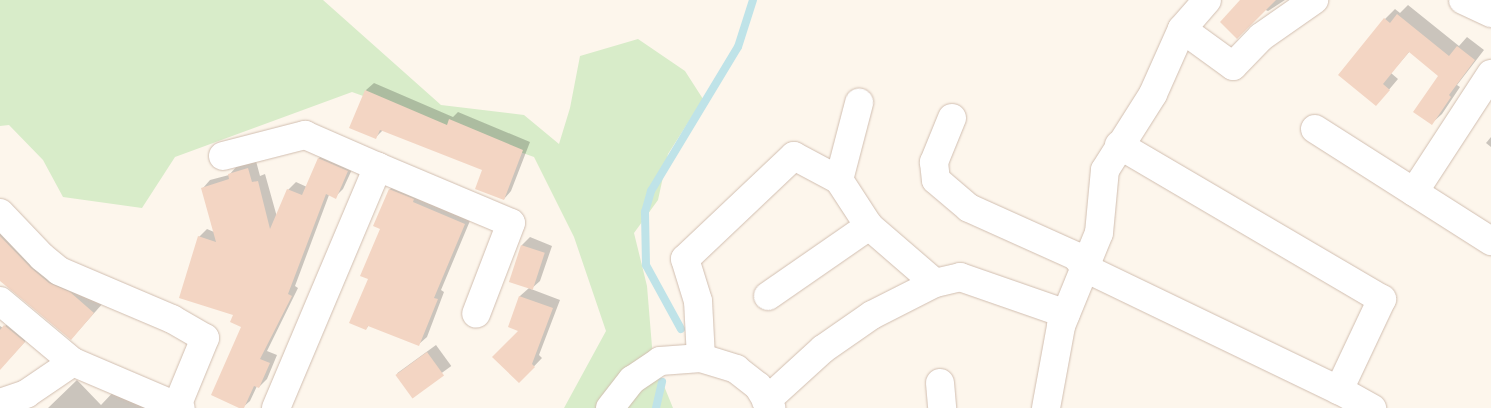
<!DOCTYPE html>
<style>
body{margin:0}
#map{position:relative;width:1491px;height:408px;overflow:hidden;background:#fdf6ec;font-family:"Titillium Web",sans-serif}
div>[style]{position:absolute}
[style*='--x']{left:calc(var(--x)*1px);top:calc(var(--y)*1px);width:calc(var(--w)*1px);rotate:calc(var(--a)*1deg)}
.green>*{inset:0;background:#d8ecc9}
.shadow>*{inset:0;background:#0003;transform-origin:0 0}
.stream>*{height:8px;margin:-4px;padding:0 4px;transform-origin:4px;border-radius:4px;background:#bfe3e8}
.building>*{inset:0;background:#f3d5c3;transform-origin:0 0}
.roads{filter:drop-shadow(0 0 1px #d1beb0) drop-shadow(0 0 1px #d1beb0)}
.street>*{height:28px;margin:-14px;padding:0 14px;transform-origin:14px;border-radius:14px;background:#fff}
.secondary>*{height:28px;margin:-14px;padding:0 14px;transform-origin:14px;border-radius:14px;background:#fff}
span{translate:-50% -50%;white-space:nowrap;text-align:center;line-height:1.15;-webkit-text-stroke:4px #fffaf3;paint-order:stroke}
</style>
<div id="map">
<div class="green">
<div style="clip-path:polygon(0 0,323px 0,441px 105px,524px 115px,559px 144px,570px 108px,580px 56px,638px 39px,685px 71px,703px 99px,668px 154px,658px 200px,634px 233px,647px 286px,653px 359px,673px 408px,564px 408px,606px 331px,574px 237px,534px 157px,352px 92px,175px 157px,142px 208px,63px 197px,43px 160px,9px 125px,0 126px)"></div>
</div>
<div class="shadow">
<div style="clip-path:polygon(1242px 0,1285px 0,1268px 11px)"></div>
<div style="clip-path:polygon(1408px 5px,1459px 46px,1467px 37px,1484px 50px,1457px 85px,1460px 87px,1442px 114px,1432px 123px,1439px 75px,1410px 51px,1391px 73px,1398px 79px,1376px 105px,1385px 19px,1395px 9px,1400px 13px)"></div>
<div style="clip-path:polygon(374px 83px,453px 117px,458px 112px,530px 142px,511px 191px,504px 199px,484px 169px,383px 130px,376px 137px,366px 90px)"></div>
<div style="clip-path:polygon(1491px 137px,1491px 147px,1486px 143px)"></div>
<div style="clip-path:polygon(327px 151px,355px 163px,343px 189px,335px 197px,329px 195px,295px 286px,298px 288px,267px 351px,277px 355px,267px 379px,259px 387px,257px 386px,250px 401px,242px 408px,243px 326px,199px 237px,207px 229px,214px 232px,203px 188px,210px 180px,229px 175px,237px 166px,256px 161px,260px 176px,265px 174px,277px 217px,288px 190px,296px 182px,307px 187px,319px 158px)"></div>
<div style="clip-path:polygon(398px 182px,472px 216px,441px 290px,444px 292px,427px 337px,419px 344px,369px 325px,366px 329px,370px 279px,382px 228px,375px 225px,390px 189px)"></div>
<div style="clip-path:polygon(0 215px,104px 302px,71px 339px,0 279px)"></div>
<div style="clip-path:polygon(530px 237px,552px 246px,540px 281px,531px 289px,560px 300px,539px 355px,542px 358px,519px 382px,520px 330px,509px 326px,520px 296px,529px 288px,522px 245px)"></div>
<div style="clip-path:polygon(12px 319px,31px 335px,0 369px,0 326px,3px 328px)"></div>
<div style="left:436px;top:345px;width:26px;height:48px;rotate:54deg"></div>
<div style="clip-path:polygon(77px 380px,101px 405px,118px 387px,150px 408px,48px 408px)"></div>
</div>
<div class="stream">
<div style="--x:681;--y:329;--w:73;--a:-118.7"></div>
<div style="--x:646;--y:265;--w:53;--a:-91.1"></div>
<div style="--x:645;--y:212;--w:22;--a:-74"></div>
<div style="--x:651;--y:191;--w:168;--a:-58.9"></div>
<div style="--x:738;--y:47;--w:49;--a:-72.3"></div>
<div style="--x:656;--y:408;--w:27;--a:-77"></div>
</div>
<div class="building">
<div style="clip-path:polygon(1240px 0,1276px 0,1237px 39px,1220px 22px)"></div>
<div style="clip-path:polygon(1397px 14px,1449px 56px,1457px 46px,1475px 60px,1449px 95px,1451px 97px,1432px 125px,1413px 112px,1438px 76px,1409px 52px,1383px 84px,1390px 90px,1376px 106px,1338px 75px,1384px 18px,1390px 23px)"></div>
<div style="clip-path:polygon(365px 90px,447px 125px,449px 119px,523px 150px,504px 200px,475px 189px,482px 170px,380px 130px,376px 139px,349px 128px)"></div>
<div style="clip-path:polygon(318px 158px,348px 171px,336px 199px,326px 194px,288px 294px,292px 296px,260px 359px,270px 363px,259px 388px,254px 386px,244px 408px,239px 408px,211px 395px,241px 327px,230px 322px,233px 315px,179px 298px,198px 236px,216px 242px,201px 188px,229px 179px,228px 174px,248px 168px,252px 182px,258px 181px,270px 229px,287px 189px,302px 195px)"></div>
<div style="clip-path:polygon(389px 189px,414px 199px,413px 202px,465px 224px,434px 298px,438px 299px,419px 346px,368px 326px,366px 330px,349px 323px,368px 279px,360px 276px,380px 229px,373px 226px)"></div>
<div style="clip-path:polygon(0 236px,31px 268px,49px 283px,70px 292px,94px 313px,71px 340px,0 281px)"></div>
<div style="left:521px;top:245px;width:25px;height:39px;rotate:18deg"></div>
<div style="clip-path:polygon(519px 296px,553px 308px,532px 364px,535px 367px,519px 383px,492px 357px,518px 331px,508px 327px)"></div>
<div style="clip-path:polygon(4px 325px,25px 342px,0 370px,0 330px)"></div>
<div style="left:427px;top:352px;width:29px;height:39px;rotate:54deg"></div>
</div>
<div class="roads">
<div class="street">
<div style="--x:1182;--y:29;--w:63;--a:36"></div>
<div style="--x:1233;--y:66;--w:40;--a:-46"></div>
<div style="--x:1261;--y:37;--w:65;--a:-34.9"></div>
<div style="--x:952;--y:118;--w:48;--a:112.2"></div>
<div style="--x:934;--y:162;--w:18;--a:84"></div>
<div style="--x:936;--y:180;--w:43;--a:40.3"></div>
<div style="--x:969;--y:208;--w:117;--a:24.2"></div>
<div style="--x:1076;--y:256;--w:15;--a:53"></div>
<div style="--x:1085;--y:268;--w:282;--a:25.7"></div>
<div style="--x:1339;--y:390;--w:38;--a:29"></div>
<div style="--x:1315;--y:129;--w:209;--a:32.5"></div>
<div style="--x:1119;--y:145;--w:305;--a:30.4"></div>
<div style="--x:1382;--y:299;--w:101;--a:115.3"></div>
<div style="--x:223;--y:156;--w:85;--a:-14.4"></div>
<div style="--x:305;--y:135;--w:80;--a:23.7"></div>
<div style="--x:839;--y:180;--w:80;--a:-75.4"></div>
<div style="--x:1414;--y:192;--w:141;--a:-56.9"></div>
<div style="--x:0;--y:213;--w:61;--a:46.3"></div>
<div style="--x:42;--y:257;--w:22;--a:39"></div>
<div style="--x:59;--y:271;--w:123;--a:23"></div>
<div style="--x:172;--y:319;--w:38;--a:30"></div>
<div style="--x:205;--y:338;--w:74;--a:112.4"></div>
<div style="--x:768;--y:296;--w:123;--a:-34.7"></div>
<div style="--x:0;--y:301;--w:95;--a:39.9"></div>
<div style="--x:73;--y:362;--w:117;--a:23.1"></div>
<div style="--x:701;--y:358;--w:57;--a:-93"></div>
<div style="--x:698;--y:301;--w:44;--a:-107.2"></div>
<div style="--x:685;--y:259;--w:150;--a:-43.4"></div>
<div style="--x:794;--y:156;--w:51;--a:28.1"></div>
<div style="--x:839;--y:180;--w:55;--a:56.9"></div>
<div style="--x:869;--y:226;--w:87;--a:40.8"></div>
<div style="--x:940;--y:383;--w:25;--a:85"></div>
<div style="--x:766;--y:401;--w:77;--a:-42.4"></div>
<div style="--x:823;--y:349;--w:60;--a:-34.8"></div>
<div style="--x:872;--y:315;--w:71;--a:-26.9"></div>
<div style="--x:935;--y:283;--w:26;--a:-13"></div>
<div style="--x:960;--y:277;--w:112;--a:19.2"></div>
<div style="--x:0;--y:403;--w:28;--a:-19"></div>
<div style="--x:26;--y:394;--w:57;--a:-34.2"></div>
<div style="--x:276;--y:408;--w:262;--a:-67.1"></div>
<div style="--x:378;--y:167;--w:144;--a:22.8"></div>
<div style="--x:511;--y:223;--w:97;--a:111"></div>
<div style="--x:610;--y:408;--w:36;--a:-52"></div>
<div style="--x:632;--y:380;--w:34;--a:-34"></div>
<div style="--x:660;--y:361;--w:41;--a:-4.2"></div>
<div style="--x:701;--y:358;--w:37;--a:17"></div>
<div style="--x:736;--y:369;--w:28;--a:38"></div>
<div style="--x:758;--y:386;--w:26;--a:59"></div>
<div style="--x:1046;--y:408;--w:83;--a:-79.6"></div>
<div style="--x:1061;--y:326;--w:100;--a:-67.8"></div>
<div style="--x:1099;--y:233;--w:63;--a:-84.6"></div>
<div style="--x:1105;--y:170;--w:90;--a:-57.7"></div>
<div style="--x:1153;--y:94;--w:71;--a:-66"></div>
<div style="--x:1182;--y:29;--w:38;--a:-49"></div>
</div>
<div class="secondary">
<div style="--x:1463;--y:0;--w:31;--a:25"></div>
</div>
</div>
</div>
